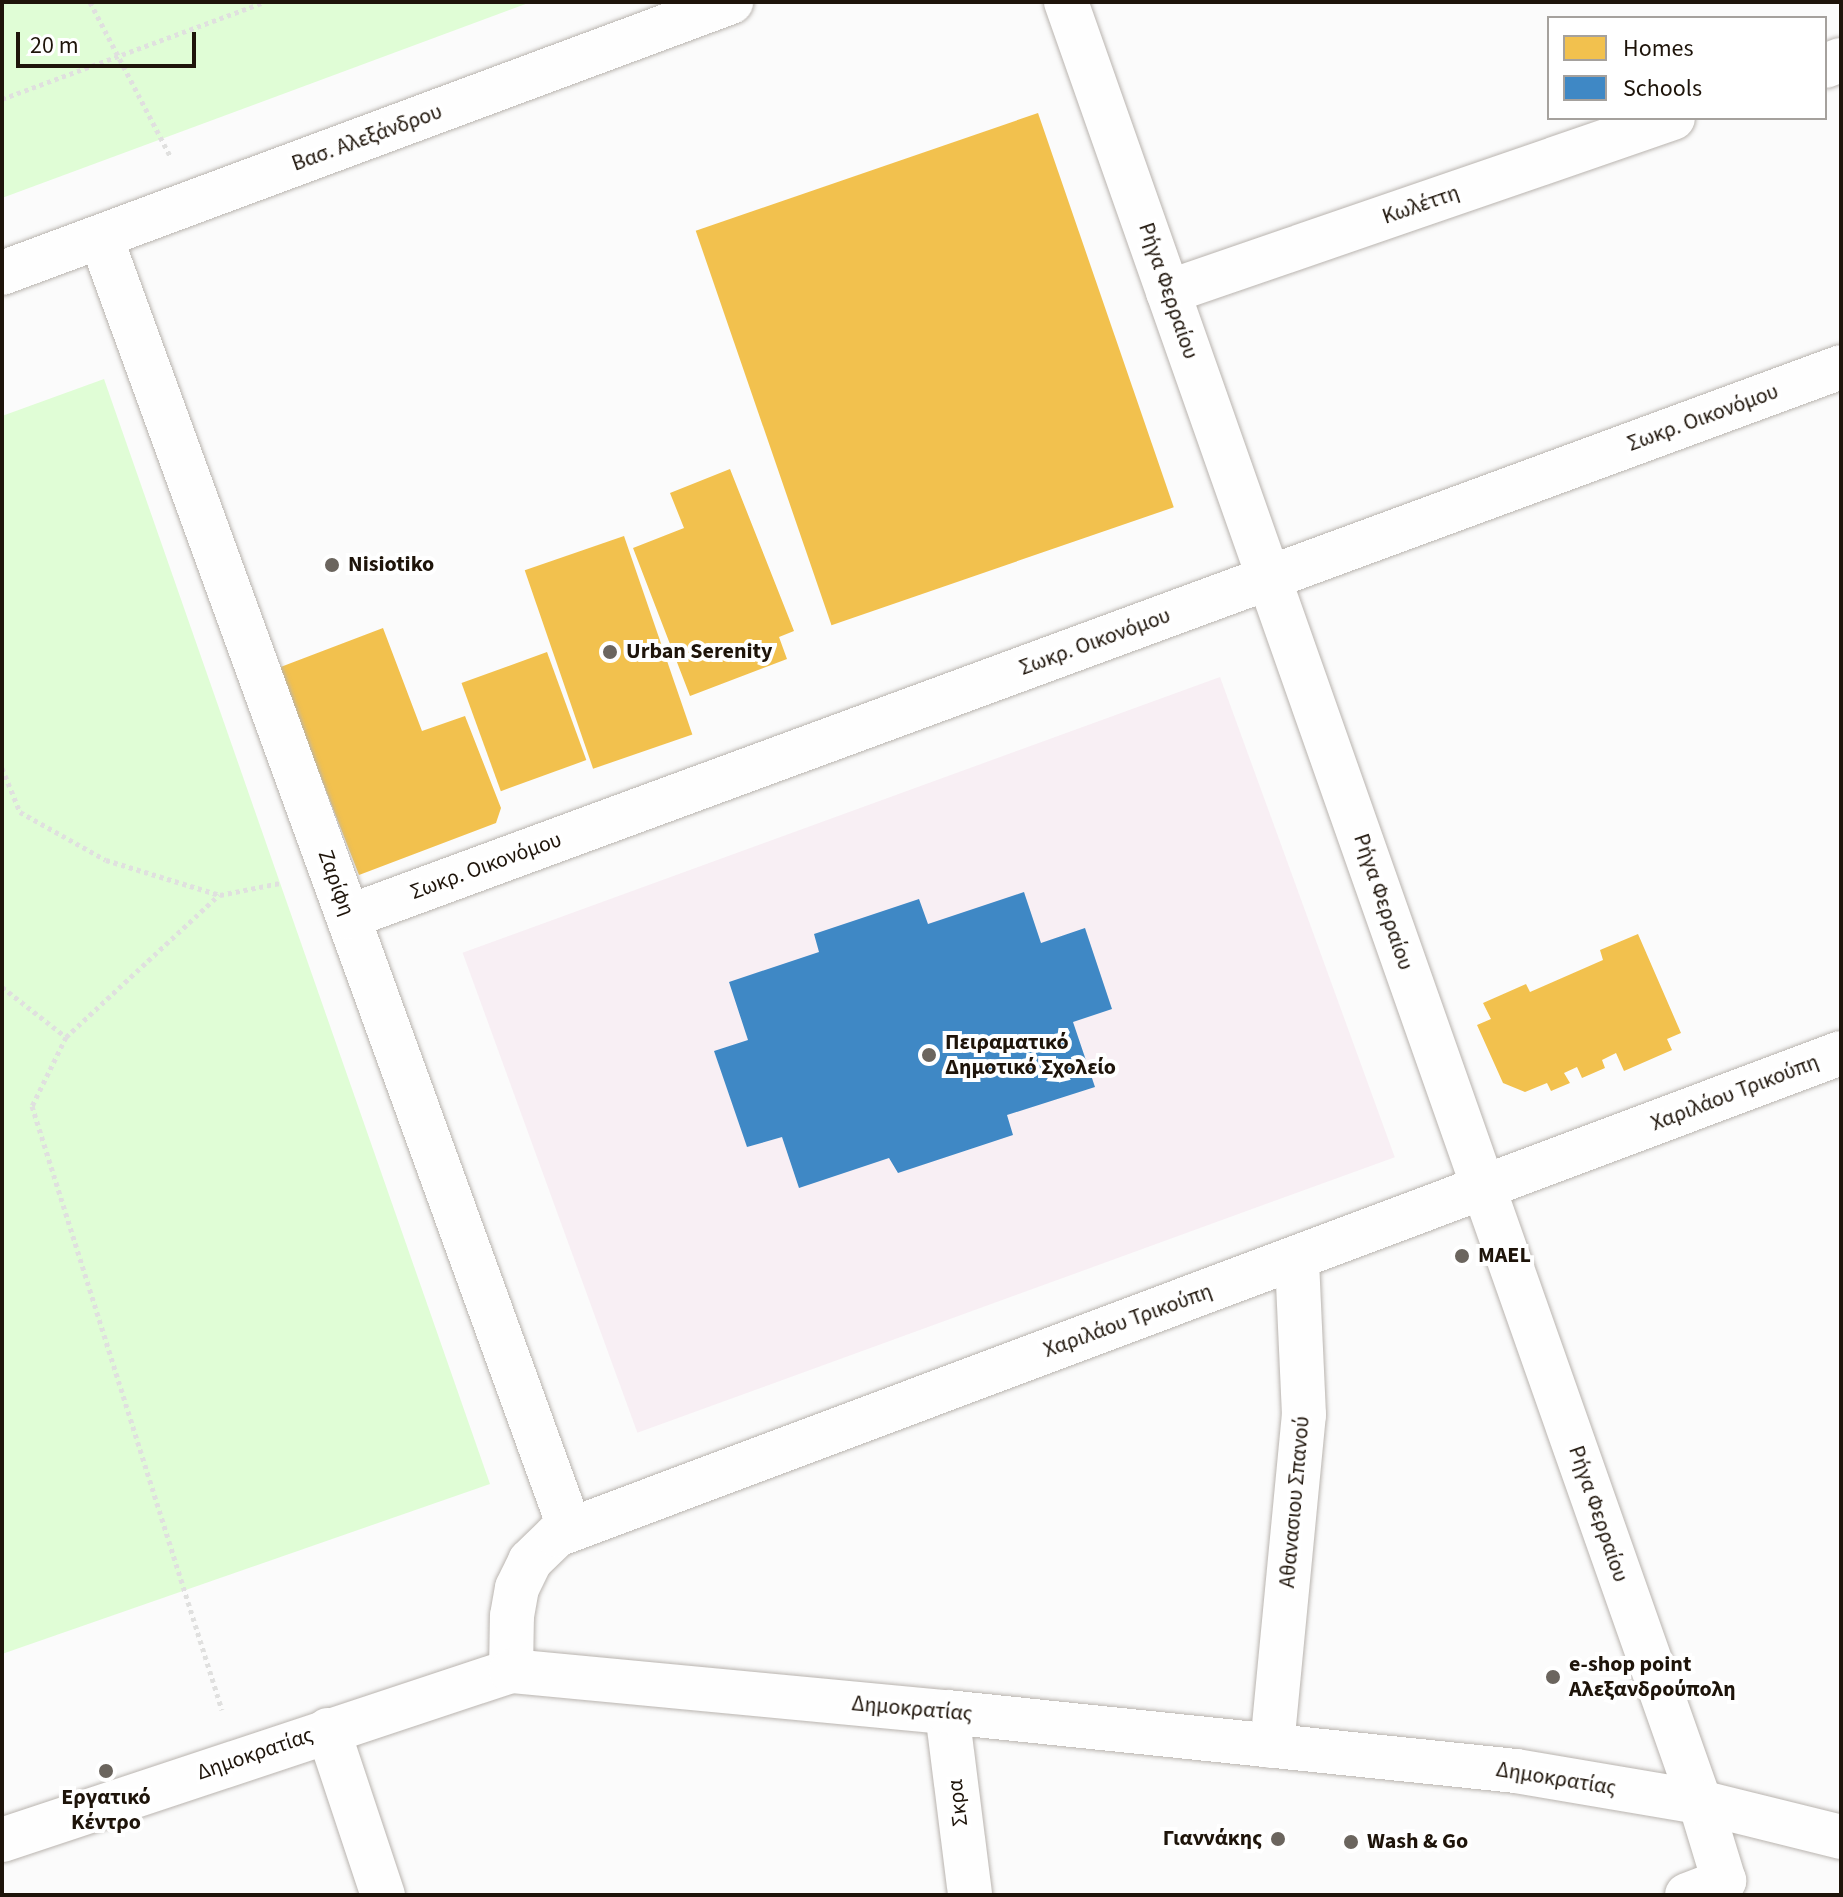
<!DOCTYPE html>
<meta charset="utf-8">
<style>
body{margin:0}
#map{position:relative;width:1843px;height:1897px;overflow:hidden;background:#fbfbfb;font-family:"Source Sans 3",sans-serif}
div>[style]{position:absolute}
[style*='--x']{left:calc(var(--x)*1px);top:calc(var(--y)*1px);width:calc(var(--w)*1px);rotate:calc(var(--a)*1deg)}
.education>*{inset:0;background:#f8eff4;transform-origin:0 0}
.green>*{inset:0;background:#e0fdd6}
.homes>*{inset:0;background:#f2c14e;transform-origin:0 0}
.schools>*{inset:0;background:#3f88c5}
.path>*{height:5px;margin-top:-2.5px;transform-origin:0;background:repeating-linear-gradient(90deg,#e0e0df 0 4px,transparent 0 8px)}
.roads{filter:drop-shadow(0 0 2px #b9b4af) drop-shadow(0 0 2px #b9b4af)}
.pedestrian>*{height:44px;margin:-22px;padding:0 22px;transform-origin:22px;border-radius:22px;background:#fefefe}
.minor>*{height:44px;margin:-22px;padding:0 22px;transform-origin:22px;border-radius:22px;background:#fefefe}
.tertiary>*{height:44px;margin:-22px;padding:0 22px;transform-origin:22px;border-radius:22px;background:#fefefe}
.secondary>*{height:44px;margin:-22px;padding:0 22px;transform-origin:22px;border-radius:22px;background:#fefefe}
.primary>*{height:44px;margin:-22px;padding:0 22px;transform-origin:22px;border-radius:22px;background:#fefefe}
.dots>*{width:22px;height:22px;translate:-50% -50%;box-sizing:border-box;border:4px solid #fff;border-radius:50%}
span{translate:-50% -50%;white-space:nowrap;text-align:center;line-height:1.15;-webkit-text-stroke:8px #fff;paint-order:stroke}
.street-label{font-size:22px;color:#1e140a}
.poi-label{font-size:22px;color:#1e140a;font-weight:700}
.left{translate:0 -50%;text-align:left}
.right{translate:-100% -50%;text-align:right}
.frame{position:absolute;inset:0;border:4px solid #1e140a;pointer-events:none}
.legend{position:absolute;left:1547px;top:16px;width:280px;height:104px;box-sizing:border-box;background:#fff;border:2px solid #a5a19d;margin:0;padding:10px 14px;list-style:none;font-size:24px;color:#1e140a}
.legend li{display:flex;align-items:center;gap:16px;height:40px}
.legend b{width:40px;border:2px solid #a5a19d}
.scale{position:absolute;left:16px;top:32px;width:180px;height:36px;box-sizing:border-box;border:4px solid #1e140a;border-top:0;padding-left:10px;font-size:24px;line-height:28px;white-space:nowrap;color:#1e140a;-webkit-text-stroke:6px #fff;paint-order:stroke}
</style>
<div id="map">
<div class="education">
<div style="left:1220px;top:677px;width:511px;height:806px;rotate:70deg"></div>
</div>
<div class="green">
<div style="clip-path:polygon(2px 2px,531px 2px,2px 198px)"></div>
<div style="clip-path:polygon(104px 379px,490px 1484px,2px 1654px,2px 416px)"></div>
</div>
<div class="homes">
<div style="left:1038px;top:113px;width:417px;height:362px;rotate:71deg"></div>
<div style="clip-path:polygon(730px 469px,794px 631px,779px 637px,787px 659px,690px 696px,633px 548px,684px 528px,670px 493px)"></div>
<div style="left:624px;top:536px;width:210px;height:105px;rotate:71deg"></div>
<div style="clip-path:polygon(383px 628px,422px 731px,465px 716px,501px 808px,496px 823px,359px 875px,278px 668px)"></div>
<div style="left:547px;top:652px;width:115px;height:91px;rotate:70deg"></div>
<div style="clip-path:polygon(1638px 934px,1681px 1033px,1667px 1039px,1672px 1050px,1624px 1071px,1616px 1053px,1602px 1060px,1605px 1068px,1582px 1078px,1577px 1067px,1564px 1073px,1570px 1083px,1551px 1091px,1547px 1083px,1525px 1092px,1503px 1083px,1477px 1025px,1491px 1019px,1483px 1003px,1526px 984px,1530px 992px,1603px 960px,1600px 950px)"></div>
</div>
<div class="schools">
<div style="clip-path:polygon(1024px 892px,1041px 943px,1085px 928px,1112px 1009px,1073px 1022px,1095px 1087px,1007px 1115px,1013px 1135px,898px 1173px,889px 1158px,799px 1188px,782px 1137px,747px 1147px,714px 1051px,748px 1040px,729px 982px,819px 952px,814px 934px,919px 899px,928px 924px)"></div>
</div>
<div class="path">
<div style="--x:90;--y:2;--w:174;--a:62.5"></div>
<div style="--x:2;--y:99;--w:279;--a:-20.3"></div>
<div style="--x:2;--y:768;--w:48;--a:67.8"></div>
<div style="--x:20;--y:812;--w:98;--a:29.2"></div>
<div style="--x:106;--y:860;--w:119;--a:17.1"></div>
<div style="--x:220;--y:895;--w:61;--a:-11.3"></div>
<div style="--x:2;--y:987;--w:81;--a:38"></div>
<div style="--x:66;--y:1037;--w:209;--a:-42.9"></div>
<div style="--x:66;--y:1037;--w:77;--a:116.2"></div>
<div style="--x:32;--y:1106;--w:633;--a:72.54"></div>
</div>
<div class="roads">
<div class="pedestrian">
<div style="--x:348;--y:917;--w:651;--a:70.06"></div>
<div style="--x:947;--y:1712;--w:184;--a:82.8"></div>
<div style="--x:1272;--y:1746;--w:333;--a:-84.5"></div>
<div style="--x:1304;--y:1415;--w:157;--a:-92.6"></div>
</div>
<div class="minor">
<div style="--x:1066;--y:2;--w:1908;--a:70.6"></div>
<div style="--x:1825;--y:66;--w:17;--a:-21"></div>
<div style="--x:101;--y:238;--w:723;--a:70.01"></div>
<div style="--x:348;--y:917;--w:1591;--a:-20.22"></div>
<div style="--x:1168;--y:292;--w:534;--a:-19.01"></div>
<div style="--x:511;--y:1671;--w:55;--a:-89"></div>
<div style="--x:512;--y:1616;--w:28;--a:-80"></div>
<div style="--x:517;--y:1588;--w:30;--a:-64"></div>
<div style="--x:530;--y:1561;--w:37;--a:-44"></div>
<div style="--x:557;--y:1535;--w:1371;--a:-20.58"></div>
<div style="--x:328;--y:1730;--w:174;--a:71.6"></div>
</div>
<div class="tertiary">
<div style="--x:1687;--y:1895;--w:40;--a:-21"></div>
<div style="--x:1724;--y:1881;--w:83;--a:-106.9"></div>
</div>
<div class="secondary">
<div style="--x:2;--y:273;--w:778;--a:-20.39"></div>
</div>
<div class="primary">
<div style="--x:2;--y:1840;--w:536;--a:-18.37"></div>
<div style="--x:511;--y:1671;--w:438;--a:5.4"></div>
<div style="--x:947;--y:1712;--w:572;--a:5.92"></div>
<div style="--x:1516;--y:1771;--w:187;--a:9.6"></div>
<div style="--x:1700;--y:1802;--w:145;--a:13.9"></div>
</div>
</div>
<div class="dots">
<div style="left:332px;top:565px;background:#6b655e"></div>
<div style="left:610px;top:652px;background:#6b655e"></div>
<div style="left:929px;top:1055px;background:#6b655e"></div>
<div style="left:1462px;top:1256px;background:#6b655e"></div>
<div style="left:1553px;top:1677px;background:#6b655e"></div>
<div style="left:106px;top:1771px;background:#6b655e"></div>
<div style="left:1278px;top:1839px;background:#6b655e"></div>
<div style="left:1351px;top:1842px;background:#6b655e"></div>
</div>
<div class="street-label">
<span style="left:367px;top:138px;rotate:-20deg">Βασ. Αλεξάνδρου</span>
<span style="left:1421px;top:205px;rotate:-19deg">Κωλέττη</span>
<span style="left:1168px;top:291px;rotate:71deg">Ρήγα Φερραίου</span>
<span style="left:1703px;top:418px;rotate:-20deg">Σωκρ. Οικονόμου</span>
<span style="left:1095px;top:642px;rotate:-20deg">Σωκρ. Οικονόμου</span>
<span style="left:486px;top:866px;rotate:-20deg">Σωκρ. Οικονόμου</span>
<span style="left:336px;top:883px;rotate:70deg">Ζαρίφη</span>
<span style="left:1383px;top:902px;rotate:71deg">Ρήγα Φερραίου</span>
<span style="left:1735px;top:1093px;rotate:-21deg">Χαριλάου Τρικούπη</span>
<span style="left:1128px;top:1321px;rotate:-20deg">Χαριλάου Τρικούπη</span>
<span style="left:1295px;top:1502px;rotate:-85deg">Αθανασιου Σπανού</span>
<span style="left:1598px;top:1514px;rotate:71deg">Ρήγα Φερραίου</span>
<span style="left:912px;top:1709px;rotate:5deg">Δημοκρατίας</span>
<span style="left:255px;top:1754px;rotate:-19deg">Δημοκρατίας</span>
<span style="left:1556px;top:1779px;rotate:9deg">Δημοκρατίας</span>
<span style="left:958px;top:1803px;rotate:-97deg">Σκρα</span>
</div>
<div class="poi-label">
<span class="left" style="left:348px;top:565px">Nisiotiko</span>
<span class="left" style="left:626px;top:652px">Urban Serenity</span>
<span class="left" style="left:945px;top:1055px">Πειραματικό<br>Δημοτικό Σχολείο</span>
<span class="left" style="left:1478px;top:1256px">MAEL</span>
<span class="left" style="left:1569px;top:1677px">e-shop point<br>Αλεξανδρούπολη</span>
<span style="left:106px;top:1810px">Εργατικό<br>Κέντρο</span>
<span class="right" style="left:1262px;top:1839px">Γιαννάκης</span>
<span class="left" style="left:1367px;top:1842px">Wash &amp; Go</span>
</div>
<div class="frame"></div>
<ul class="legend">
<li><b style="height:22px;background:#f2c14e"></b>Homes</li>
<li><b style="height:22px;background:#3f88c5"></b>Schools</li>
</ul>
<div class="scale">20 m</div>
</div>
